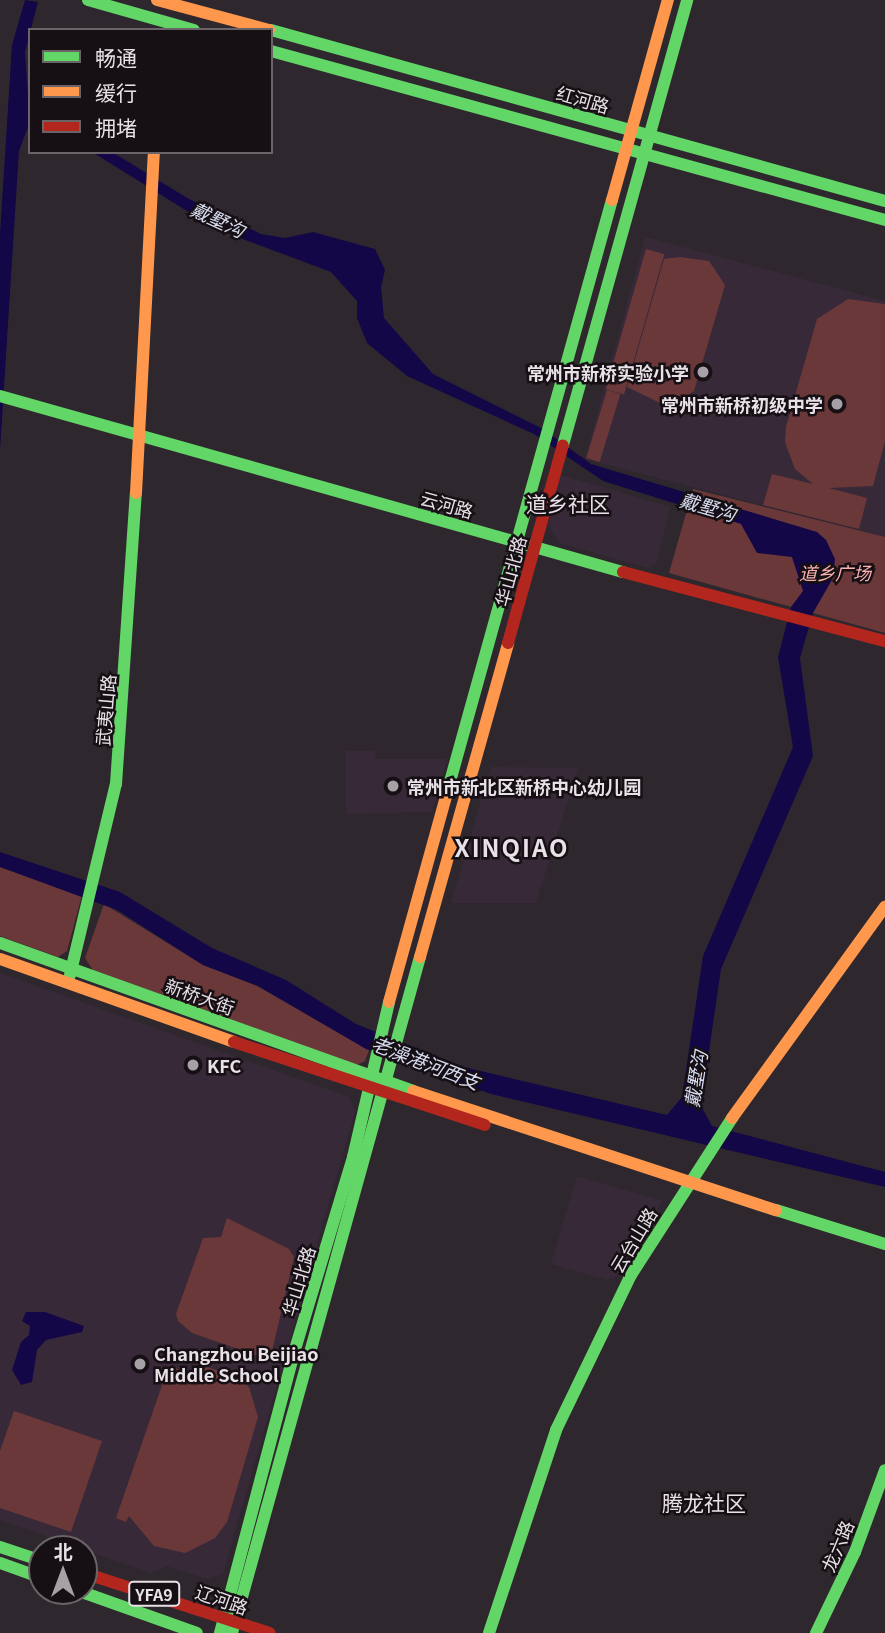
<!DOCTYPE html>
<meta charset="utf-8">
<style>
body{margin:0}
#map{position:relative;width:885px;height:1633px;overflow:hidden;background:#2e282e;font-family:Georgia,"Noto Sans SC",serif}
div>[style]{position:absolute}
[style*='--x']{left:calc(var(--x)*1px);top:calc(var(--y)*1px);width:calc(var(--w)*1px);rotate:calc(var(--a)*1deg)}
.built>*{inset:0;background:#382938}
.green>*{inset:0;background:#6b3839;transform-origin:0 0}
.water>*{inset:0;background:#130747}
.fast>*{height:12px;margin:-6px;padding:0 6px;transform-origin:6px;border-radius:6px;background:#63d668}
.slow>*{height:12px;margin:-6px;padding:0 6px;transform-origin:6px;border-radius:6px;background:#ff974d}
.jam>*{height:12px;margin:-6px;padding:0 6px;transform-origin:6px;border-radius:6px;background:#b3261e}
.dots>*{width:19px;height:19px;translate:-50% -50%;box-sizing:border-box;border:4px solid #161015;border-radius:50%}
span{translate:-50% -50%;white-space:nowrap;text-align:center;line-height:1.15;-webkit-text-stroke:5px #161015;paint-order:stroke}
.shield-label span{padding:2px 5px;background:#161015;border:2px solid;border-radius:5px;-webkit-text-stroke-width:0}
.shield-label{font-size:16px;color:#e9e1e8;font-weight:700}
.street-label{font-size:18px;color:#e9e1e8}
.poi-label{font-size:18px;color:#e9e1e8;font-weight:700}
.right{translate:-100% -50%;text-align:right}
.left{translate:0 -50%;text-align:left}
.park-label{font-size:18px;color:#fab0af;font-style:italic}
.water-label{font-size:19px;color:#d7dbf0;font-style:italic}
.quarter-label{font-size:21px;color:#e9e1e8}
.district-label{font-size:24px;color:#e9e1e8;font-weight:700;letter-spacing:2px}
.legend{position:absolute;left:28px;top:28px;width:245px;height:126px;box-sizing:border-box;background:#161015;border:2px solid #6a6469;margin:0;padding:9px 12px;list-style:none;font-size:21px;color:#e9e1e8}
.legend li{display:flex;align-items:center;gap:14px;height:35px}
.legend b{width:35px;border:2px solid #6a6469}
.north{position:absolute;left:28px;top:1535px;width:70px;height:70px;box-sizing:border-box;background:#161015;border:2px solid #6a6469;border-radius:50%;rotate:0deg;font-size:19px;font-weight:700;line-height:28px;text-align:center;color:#e9e1e8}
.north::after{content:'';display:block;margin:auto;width:24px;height:32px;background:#a8a0a7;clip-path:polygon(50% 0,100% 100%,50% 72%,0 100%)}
</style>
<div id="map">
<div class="built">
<div style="clip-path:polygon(645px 237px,885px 301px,885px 537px,585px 459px)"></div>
<div style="clip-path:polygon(561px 475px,670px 507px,656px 563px,649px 568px,559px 543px,548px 525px)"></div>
<div style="clip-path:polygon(346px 751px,375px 751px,376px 759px,447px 759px,432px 812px,346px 814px)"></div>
<div style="clip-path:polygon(491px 767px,578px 768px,536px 903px,451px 903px)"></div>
<div style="clip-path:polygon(0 973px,349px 1097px,355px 1111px,223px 1574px,207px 1579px,167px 1566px,151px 1573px,0 1520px)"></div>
<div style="clip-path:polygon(577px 1176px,662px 1201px,620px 1274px,607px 1280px,551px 1264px)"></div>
</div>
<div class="green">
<div style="left:646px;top:249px;width:19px;height:146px;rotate:16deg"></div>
<div style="clip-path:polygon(680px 257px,709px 261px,725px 285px,694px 391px,678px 402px,660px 403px,627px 387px,664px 259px)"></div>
<div style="clip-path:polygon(848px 299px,885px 304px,885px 441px,873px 486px,829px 488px,867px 498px,859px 529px,763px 505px,772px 474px,813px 484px,795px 469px,785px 442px,786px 427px,817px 319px)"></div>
<div style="left:607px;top:390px;width:14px;height:71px;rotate:17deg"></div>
<div style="clip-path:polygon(693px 489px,885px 537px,885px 633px,669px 573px)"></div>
<div style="clip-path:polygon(0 867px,82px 895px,67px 951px,58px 957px,0 936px)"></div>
<div style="clip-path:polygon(104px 904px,203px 965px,257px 986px,369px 1050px,365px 1061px,357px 1065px,93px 970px,85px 958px)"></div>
<div style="clip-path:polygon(227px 1218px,289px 1249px,294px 1257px,270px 1360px,192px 1333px,178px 1321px,176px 1314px,203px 1238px,221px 1237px)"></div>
<div style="clip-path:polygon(169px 1365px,180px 1370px,179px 1374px,204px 1366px,237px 1377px,249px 1387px,258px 1417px,227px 1522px,215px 1538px,185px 1553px,154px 1546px,129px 1516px,126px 1522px,116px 1518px)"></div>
<div style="clip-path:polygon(14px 1411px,102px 1441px,71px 1532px,0 1508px,0 1451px)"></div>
</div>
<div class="water">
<div style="clip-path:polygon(25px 0,38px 2px,25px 52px,30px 122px,19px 151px,0 450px,0 233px,12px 45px)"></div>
<div style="clip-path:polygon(92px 152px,112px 152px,189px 199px,261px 234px,285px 238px,313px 232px,375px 249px,385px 270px,381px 287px,384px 318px,433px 374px,543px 429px,591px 464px,817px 532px,826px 540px,835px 559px,833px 578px,813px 613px,800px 658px,813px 756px,721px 969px,701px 1106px,712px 1126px,885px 1172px,885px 1187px,491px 1094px,366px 1049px,258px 986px,203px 965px,117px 910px,0 867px,0 852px,120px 892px,212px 948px,286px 980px,356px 1024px,464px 1067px,667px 1115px,682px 1097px,703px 956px,793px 747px,778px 657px,791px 607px,803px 591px,792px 557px,757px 553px,741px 524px,603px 481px,534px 434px,407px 376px,367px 343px,357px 318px,357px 301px,331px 272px,216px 229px)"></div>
<div style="clip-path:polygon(26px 1312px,45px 1312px,84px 1326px,82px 1332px,46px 1340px,37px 1350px,32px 1382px,21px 1385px,12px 1370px,21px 1342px,29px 1335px,30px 1326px,22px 1321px)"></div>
</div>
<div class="fast">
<div style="--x:88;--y:0;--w:110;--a:15.8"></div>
<div style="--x:271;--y:30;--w:637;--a:15.56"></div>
<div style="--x:271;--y:51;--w:637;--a:15.39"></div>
<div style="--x:0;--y:396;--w:647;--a:15.78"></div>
<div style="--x:563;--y:445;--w:462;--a:-74.4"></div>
<div style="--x:446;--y:796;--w:619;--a:-74.44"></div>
<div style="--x:0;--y:943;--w:439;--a:19.7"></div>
<div style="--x:70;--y:975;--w:196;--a:-76.5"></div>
<div style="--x:116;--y:784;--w:292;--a:-86.1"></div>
<div style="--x:776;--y:1210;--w:114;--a:17.3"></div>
<div style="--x:0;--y:1547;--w:44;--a:18.4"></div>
<div style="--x:0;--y:1563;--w:45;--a:19.7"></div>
<div style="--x:79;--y:1591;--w:125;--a:19.6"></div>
<div style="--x:220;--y:1633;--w:286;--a:-75.2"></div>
<div style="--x:293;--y:1356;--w:208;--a:-73.2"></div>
<div style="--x:353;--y:1157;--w:159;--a:-76.9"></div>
<div style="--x:232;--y:1633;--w:702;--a:-74.46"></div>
<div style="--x:489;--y:1633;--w:214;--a:-71.7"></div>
<div style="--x:556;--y:1430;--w:172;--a:-64.2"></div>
<div style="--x:631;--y:1275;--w:187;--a:-57.2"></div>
<div style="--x:816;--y:1633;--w:90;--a:-64.3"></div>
<div style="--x:855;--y:1552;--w:87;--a:-69.9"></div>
</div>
<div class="slow">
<div style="--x:157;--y:0;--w:116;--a:15"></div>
<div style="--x:612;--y:200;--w:208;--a:-74.4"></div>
<div style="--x:136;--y:493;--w:341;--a:-87"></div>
<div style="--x:420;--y:957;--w:326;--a:-74.3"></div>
<div style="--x:0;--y:959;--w:248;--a:19.5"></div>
<div style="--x:389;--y:1002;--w:214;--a:-74.5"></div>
<div style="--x:413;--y:1091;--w:382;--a:18.2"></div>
<div style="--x:732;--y:1118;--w:261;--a:-54.1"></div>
</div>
<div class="jam">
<div style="--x:623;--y:572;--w:271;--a:14.8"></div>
<div style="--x:508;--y:643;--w:205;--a:-74.5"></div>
<div style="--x:234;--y:1042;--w:264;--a:18.3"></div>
<div style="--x:84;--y:1573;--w:195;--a:17.9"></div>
</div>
<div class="dots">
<div style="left:703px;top:372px;background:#a8a0a7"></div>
<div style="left:837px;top:404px;background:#a8a0a7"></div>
<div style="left:393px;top:786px;background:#a8a0a7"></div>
<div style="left:193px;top:1065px;background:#a8a0a7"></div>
<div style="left:140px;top:1364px;background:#a8a0a7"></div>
</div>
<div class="shield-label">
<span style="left:154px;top:1594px">YFA9</span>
</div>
<div class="street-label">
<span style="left:583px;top:99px;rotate:16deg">红河路</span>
<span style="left:447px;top:504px;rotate:16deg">云河路</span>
<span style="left:510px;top:571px;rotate:-75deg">华山北路</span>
<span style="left:105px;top:710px;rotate:-85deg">武夷山路</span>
<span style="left:200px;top:996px;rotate:20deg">新桥大街</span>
<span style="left:633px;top:1240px;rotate:-59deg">云台山路</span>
<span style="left:298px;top:1281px;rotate:-73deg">华山北路</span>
<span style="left:837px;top:1546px;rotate:-67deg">龙六路</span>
<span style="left:222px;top:1599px;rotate:19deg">辽河路</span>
</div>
<div class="poi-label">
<span class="right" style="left:689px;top:372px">常州市新桥实验小学</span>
<span class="right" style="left:823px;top:404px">常州市新桥初级中学</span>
<span class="left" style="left:407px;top:786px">常州市新北区新桥中心幼儿园</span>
<span class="left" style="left:207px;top:1065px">KFC</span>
<span class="left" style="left:154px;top:1364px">Changzhou Beijiao<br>Middle School</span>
</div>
<div class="park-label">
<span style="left:835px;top:572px">道乡广场</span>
</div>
<div class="water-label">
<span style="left:218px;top:219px;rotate:25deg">戴墅沟</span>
<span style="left:708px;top:506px;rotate:16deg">戴墅沟</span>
<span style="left:426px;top:1062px;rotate:21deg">老澡港河西支</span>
<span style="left:695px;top:1079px;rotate:-81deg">戴墅沟</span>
</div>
<div class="quarter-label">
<span style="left:568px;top:503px">道乡社区</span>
<span style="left:704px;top:1502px">腾龙社区</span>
</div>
<div class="district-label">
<span style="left:512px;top:847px">XINQIAO</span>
</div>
<ul class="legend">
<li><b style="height:9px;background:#63d668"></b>畅通</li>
<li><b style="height:9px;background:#ff974d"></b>缓行</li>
<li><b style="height:9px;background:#b3261e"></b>拥堵</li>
</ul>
<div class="north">北</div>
</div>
